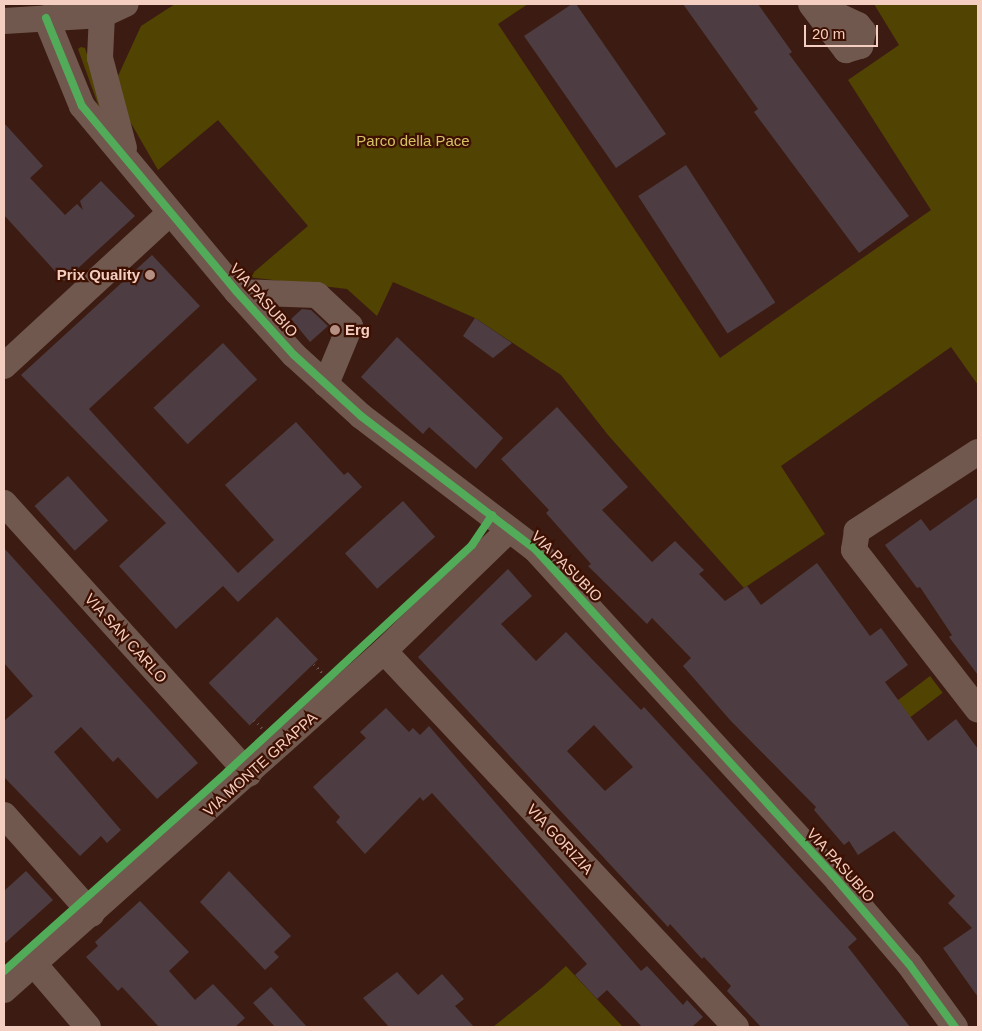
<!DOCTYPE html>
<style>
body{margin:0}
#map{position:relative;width:982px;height:1031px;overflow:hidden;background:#3c1c12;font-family:Arial,sans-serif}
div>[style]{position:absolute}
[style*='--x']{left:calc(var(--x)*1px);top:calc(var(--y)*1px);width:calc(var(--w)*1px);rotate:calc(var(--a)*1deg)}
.green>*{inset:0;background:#514302;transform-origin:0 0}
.building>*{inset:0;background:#4d3d42;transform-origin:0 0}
.path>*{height:3px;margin-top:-1.5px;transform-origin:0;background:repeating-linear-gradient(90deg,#6e564e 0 1px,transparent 0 5px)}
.minor>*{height:26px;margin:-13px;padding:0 13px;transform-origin:13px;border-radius:13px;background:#70584f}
.cycleway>*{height:8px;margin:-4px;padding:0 4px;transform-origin:4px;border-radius:4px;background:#51ab58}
.dots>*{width:14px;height:14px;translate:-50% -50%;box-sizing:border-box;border:2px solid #3d1002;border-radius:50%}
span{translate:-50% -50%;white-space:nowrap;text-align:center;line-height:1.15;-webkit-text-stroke:4.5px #3d1002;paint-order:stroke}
.park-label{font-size:15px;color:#d4c364}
.poi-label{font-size:15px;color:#f4cec1;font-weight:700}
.right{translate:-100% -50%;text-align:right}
.left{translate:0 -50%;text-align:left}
.street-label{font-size:15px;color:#f4cec1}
.frame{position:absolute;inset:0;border:5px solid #f4cec1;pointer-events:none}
.scale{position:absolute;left:804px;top:25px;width:74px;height:22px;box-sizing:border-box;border:2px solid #f4cec1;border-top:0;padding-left:6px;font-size:15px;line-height:18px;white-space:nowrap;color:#f4cec1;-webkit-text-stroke:4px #3d1002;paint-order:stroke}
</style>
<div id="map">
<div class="green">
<div style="clip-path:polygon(175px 4px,528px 4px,498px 24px,720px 358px,931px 210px,848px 80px,899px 45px,874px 4px,978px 4px,978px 385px,951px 347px,781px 466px,825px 534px,744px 588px,608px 435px,561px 375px,475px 318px,393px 282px,377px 316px,347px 289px,248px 277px,308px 226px,218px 120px,158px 170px,124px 111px,118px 76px,141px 26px)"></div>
<div style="clip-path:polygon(81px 47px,85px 48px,104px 109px,100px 110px,78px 49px)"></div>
<div style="left:930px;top:676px;width:21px;height:41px;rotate:53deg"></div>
<div style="clip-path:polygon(566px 966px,623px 1027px,493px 1027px,544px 986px)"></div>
</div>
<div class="building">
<div style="clip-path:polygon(572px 4px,576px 4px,666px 134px,616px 168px,524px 36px)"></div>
<div style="clip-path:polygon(683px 4px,758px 4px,792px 52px,789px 54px,909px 216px,859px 253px,754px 112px,758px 109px)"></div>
<div style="clip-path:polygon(4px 123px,43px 166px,30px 178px,65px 215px,77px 204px,83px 210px,80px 201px,101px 181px,135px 216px,64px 281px,4px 215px)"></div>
<div style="left:686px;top:165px;width:164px;height:57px;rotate:57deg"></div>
<div style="clip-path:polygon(152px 255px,200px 306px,89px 409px,238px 573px,274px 540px,225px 485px,296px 422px,344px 475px,348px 472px,362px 487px,238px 602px,223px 586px,176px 629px,119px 566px,166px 523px,21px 375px)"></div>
<div style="clip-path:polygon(302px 309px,311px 310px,328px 326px,310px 342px,291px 319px)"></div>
<div style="clip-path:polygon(475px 318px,512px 343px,493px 358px,463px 336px)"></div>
<div style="clip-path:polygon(397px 337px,503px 438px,476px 469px,429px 427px,423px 434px,361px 377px)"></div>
<div style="left:223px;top:343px;width:50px;height:95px;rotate:47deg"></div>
<div style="clip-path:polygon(557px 407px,628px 487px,602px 510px,652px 562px,675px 541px,704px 570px,699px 574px,725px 601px,747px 586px,761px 605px,817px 563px,870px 636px,881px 628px,908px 665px,885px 682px,928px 741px,956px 719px,978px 749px,978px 997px,943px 948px,972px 928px,948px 903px,955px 896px,894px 831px,858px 855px,849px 841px,844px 845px,814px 810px,816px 807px,730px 720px,683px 666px,691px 658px,652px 618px,647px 624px,588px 566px,591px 564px,546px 513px,549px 510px,501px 459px)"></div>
<div style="left:68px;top:476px;width:60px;height:45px;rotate:48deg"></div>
<div style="clip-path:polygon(978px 497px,978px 675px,949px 637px,952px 635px,920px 587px,917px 588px,885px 545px,921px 519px,930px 531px)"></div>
<div style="left:403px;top:501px;width:48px;height:78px;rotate:48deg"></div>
<div style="clip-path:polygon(4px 548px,198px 763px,157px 799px,118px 757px,113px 762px,81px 727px,54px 752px,121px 830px,107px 843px,101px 836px,80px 856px,4px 777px,4px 721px,33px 696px,4px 663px)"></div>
<div style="clip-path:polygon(evenodd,508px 569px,532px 596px,501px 624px,536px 661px,566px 632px,641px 710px,644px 707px,857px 939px,848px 947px,910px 1027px,761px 1027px,727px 991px,731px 986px,704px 957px,702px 959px,670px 924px,668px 927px,418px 657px,508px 569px,594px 725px,633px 767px,605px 791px,567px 751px,594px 725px)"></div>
<div style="left:277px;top:617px;width:59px;height:95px;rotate:46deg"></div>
<div style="clip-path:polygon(386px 708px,409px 732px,413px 728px,420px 735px,429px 726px,641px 971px,647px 966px,683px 1005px,687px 1000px,703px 1017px,692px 1027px,642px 1027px,607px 990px,597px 999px,575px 975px,587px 964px,432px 793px,423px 801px,420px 797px,365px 854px,336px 822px,340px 817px,313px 787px,366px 738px,360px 732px)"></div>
<div style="clip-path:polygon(26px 871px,53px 900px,4px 944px,4px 891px)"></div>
<div style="clip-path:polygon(229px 871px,291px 936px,274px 952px,279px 957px,265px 970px,200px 902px)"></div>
<div style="clip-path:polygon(140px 901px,189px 952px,169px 971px,195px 1000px,213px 984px,245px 1018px,235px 1027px,159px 1027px,122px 987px,118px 991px,86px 957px,98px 946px,95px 942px)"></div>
<div style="clip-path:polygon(397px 972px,418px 995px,442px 974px,464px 999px,455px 1006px,474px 1027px,389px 1027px,363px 998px)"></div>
<div style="clip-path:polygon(271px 987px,307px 1027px,275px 1027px,253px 1003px)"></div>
</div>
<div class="path">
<div style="--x:314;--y:664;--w:12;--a:48"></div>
<div style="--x:254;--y:720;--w:11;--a:45"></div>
</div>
<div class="minor">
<div style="--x:811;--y:4;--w:58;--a:52.7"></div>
<div style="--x:846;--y:50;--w:15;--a:-16"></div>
<div style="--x:860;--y:46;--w:15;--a:-79"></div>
<div style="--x:863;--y:31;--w:8;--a:-130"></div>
<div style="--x:858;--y:25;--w:50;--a:-155"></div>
<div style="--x:102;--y:15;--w:43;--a:92.7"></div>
<div style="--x:100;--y:58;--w:93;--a:75.1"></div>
<div style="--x:46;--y:18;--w:95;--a:67.8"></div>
<div style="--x:82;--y:106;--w:242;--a:50.2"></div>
<div style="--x:237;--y:292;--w:85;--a:47.9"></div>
<div style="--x:294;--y:355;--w:91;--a:42.3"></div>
<div style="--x:361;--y:416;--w:220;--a:37.4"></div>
<div style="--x:536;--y:550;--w:448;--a:47.6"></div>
<div style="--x:838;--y:881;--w:109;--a:49.5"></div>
<div style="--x:909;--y:964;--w:78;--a:53.9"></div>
<div style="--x:4;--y:21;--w:98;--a:-3.5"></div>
<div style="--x:102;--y:15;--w:26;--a:-25"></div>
<div style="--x:237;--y:292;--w:80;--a:2.1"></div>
<div style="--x:317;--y:295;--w:45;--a:43.2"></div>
<div style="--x:350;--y:326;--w:63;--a:112.5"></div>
<div style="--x:4;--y:366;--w:226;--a:-42.7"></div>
<div style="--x:978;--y:452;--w:145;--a:146.9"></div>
<div style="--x:857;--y:531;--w:19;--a:99"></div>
<div style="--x:854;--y:550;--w:202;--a:52.2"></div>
<div style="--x:4;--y:503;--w:365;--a:47.9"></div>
<div style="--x:384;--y:651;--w:515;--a:46.89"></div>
<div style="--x:4;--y:815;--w:132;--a:48.4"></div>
<div style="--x:34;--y:964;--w:83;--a:49.4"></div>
<div style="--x:4;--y:990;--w:509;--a:-41.74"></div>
<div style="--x:384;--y:651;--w:174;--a:-44.1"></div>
</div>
<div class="cycleway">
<div style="--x:46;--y:18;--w:95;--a:67.8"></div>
<div style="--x:82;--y:106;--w:242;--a:50.2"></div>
<div style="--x:237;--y:292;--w:85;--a:47.9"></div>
<div style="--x:294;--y:355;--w:91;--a:42.3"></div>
<div style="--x:361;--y:416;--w:220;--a:37.4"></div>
<div style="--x:536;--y:550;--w:448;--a:47.6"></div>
<div style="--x:838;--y:881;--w:109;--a:49.5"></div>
<div style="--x:909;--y:964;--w:78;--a:53.9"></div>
<div style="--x:4;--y:971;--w:299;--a:-41.7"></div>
<div style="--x:227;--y:772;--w:334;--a:-42.8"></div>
<div style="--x:472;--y:545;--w:36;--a:-56"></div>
</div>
<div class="dots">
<div style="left:150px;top:275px;background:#b49084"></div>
<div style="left:335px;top:330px;background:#b49084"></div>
</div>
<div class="park-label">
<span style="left:413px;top:141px">Parco della Pace</span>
</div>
<div class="poi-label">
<span class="right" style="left:140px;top:275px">Prix Quality</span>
<span class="left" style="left:345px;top:330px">Erg</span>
</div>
<div class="street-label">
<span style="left:264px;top:300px;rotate:48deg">VIA PASUBIO</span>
<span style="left:567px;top:566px;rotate:45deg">VIA PASUBIO</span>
<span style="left:126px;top:638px;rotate:48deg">VIA SAN CARLO</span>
<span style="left:260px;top:764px;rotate:-42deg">VIA MONTE GRAPPA</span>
<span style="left:560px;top:839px;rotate:47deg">VIA GORIZIA</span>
<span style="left:841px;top:865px;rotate:48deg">VIA PASUBIO</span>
</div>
<div class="frame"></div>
<div class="scale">20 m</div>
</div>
